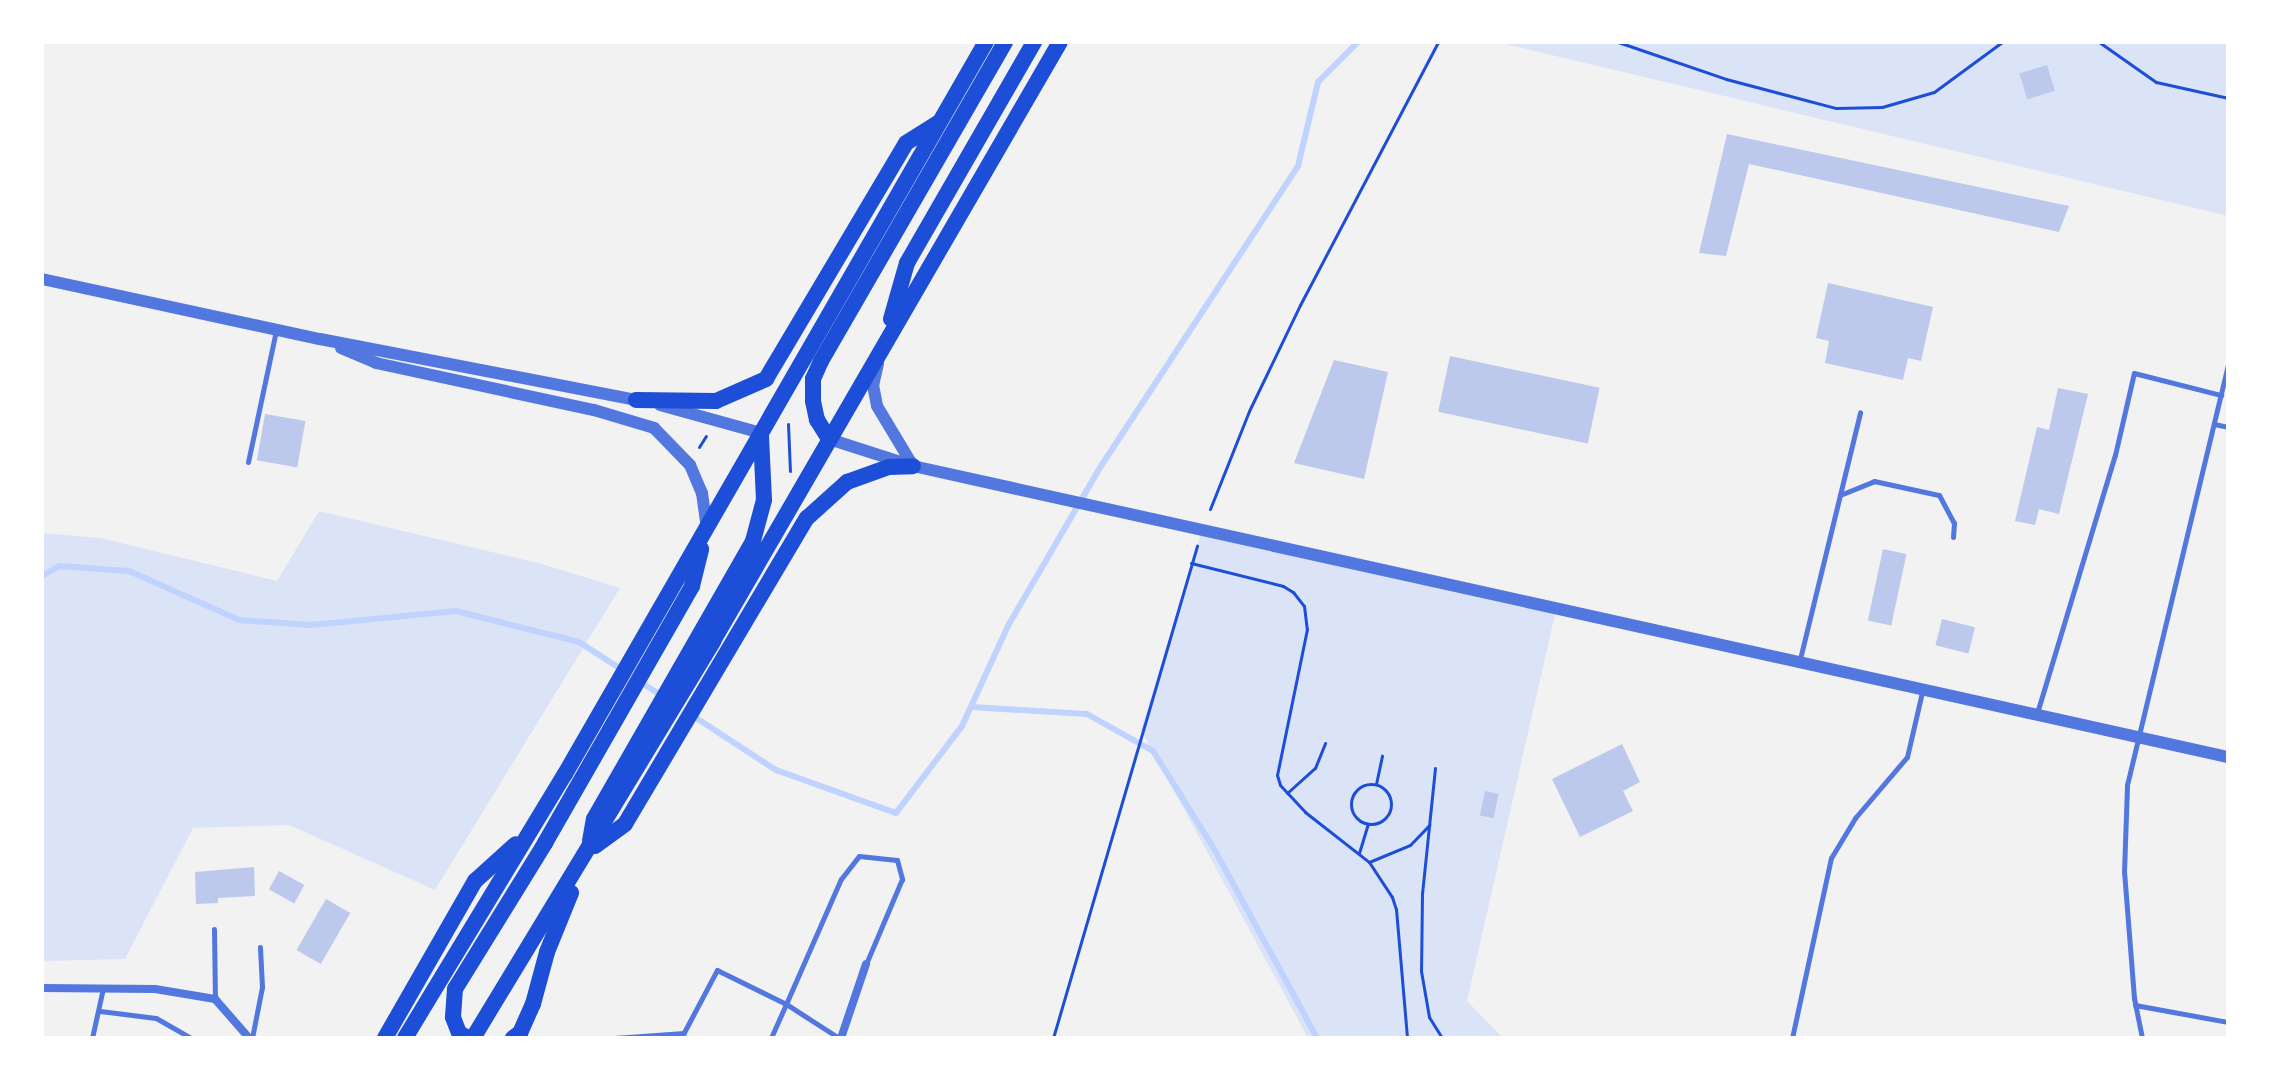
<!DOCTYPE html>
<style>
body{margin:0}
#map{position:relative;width:2270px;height:1080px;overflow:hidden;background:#f2f2f2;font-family:"Playfair Display",serif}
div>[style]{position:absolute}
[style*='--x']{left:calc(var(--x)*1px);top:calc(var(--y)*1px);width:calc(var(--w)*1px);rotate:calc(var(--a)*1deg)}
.green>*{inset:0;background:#dbe4f7}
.stream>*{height:6px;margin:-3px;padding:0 3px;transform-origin:3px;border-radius:3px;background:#bfd3fe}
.building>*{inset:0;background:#bdc9ec;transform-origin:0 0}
.path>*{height:3px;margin:-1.5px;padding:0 1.5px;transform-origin:1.5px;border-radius:1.5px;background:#1d4ed8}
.path>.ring{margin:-1.5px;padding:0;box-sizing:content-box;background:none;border:3px solid #1d4ed8;border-radius:50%}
.service>*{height:5px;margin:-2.5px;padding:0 2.5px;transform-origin:2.5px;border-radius:2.5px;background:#5277de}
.minor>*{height:8px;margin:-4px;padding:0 4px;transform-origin:4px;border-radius:4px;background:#5277de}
.tertiary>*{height:12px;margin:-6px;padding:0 6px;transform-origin:6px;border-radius:6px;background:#5277de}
.trunk>*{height:16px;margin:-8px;padding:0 8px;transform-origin:8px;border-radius:8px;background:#1d4ed8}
span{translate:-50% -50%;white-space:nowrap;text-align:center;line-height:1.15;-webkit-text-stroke:7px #fff;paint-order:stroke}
.frame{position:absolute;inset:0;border:44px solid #fff;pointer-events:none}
</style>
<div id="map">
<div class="green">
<div style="clip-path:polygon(1497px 42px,2228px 42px,2228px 216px)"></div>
<div style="clip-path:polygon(319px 511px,539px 563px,620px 588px,435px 890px,289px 825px,193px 828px,125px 959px,42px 961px,42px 533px,101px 538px,277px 581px)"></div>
<div style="clip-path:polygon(1202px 530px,1556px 610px,1467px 1001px,1503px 1038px,1308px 1038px,1141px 730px)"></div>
</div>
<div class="stream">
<div style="--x:42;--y:576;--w:20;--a:-30"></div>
<div style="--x:59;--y:566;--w:70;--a:4.1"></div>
<div style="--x:129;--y:571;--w:120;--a:24"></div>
<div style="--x:239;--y:620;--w:72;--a:4"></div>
<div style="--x:311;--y:625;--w:146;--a:-5.5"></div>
<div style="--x:456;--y:611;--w:127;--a:14.1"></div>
<div style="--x:579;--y:642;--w:54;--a:32.8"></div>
<div style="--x:640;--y:682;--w:25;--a:32"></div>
<div style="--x:971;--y:707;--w:116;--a:3.5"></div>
<div style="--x:1087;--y:714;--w:76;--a:29.3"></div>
<div style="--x:1153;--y:751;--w:113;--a:58"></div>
<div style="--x:1213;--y:847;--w:217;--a:61.4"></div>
<div style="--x:690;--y:714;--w:103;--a:33.1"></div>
<div style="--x:776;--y:770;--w:127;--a:19.7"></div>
<div style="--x:896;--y:813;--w:109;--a:-52.8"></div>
<div style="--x:962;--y:726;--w:112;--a:-65.3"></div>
<div style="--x:1009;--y:624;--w:183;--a:-59.8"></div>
<div style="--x:1101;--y:466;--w:359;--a:-56.7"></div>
<div style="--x:1298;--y:166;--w:86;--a:-76.6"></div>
<div style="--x:1318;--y:82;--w:57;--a:-45"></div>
</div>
<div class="building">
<div style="left:2047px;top:65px;width:27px;height:29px;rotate:73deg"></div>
<div style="clip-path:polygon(1727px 134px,2069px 206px,2059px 232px,1749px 164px,1726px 256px,1699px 253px)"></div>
<div style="clip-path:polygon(1828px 283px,1933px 307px,1921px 361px,1908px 358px,1903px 380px,1825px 363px,1829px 341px,1816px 338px)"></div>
<div style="left:1450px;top:356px;width:153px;height:57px;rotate:12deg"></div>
<div style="clip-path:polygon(1334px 360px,1388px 372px,1364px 479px,1294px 463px)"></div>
<div style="clip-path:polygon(2058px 388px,2088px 394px,2059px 514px,2039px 509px,2035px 525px,2015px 521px,2037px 427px,2049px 430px)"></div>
<div style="left:265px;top:414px;width:41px;height:47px;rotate:10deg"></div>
<div style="left:1883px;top:549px;width:24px;height:73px;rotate:12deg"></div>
<div style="left:1942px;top:619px;width:34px;height:27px;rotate:14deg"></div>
<div style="clip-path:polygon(1622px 744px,1640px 782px,1623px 791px,1633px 811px,1580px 837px,1552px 779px)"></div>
<div style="left:1485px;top:791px;width:14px;height:25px;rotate:12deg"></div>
<div style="clip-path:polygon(254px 867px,255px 896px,218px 898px,218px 903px,196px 904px,195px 872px)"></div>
<div style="left:279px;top:871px;width:29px;height:21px;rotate:29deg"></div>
<div style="left:326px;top:899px;width:28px;height:59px;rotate:30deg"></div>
</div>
<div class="path">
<div style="--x:1618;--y:42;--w:114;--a:18.9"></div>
<div style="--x:1726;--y:79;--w:114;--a:14.8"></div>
<div style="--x:1836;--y:108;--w:46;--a:-1.2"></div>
<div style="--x:1882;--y:107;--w:54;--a:-16.1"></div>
<div style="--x:1934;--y:92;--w:84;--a:-36.3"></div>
<div style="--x:2099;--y:42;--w:70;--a:35.1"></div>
<div style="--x:2156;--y:82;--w:74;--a:12.5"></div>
<div style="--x:788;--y:424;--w:47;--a:87.6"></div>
<div style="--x:699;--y:447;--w:13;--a:-58"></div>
<div style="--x:1210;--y:509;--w:105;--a:-68.3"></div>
<div style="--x:1249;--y:411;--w:118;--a:-64.3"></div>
<div style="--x:1300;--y:305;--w:297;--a:-62.3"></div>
<div style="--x:1191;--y:563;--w:95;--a:14"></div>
<div style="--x:1283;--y:586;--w:12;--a:31"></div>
<div style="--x:1293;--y:592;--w:18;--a:52"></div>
<div style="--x:1304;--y:606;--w:23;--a:83"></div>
<div style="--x:1307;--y:629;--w:149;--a:101.6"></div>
<div style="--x:1277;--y:775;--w:10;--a:73"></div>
<div style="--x:1280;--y:785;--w:37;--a:47"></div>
<div style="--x:1305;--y:812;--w:81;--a:38"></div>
<div style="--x:1369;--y:862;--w:42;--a:56.7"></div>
<div style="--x:1392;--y:897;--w:13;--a:72"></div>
<div style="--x:1396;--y:909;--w:129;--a:85.1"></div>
<div style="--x:1435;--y:768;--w:126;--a:95.9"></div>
<div style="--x:1422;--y:893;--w:78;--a:90.7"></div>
<div style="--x:1421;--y:971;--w:47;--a:80.1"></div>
<div style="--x:1429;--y:1017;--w:25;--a:58"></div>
<div style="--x:1376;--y:784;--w:29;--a:-78"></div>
<div class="ring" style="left:1351px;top:784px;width:37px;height:37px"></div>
<div style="--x:1287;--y:793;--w:38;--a:-42"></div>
<div style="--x:1315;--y:768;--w:27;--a:-68"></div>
<div style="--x:1359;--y:853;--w:30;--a:-73"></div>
<div style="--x:1369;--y:862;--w:44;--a:-22.5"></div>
<div style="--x:1410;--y:845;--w:28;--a:-46"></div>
<div style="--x:1053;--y:1038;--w:513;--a:-73.69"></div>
</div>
<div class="service">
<div style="--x:2214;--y:424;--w:14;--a:12"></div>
<div style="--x:248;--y:462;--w:135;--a:-78"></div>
<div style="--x:1840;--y:495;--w:37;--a:-22"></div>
<div style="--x:1874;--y:481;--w:66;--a:12.2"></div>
<div style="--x:1939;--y:495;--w:32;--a:62"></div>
<div style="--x:1954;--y:523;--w:14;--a:94"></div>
<div style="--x:1799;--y:663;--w:258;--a:-76.3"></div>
<div style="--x:2037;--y:713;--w:270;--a:-73.2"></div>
<div style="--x:2115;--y:455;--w:84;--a:-77"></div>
<div style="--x:2134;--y:373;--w:90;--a:14.2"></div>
<div style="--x:214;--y:929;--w:70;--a:89.2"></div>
<div style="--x:2135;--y:1005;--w:95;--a:10.4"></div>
<div style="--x:100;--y:1011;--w:56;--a:7.1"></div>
<div style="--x:156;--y:1018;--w:40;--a:29.7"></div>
<div style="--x:92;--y:1038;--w:51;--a:-77.6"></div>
<div style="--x:252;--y:1038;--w:52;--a:-78.9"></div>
<div style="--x:262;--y:987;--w:40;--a:-92.9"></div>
<div style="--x:614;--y:1038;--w:70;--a:-4.1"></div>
<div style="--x:681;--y:1038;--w:77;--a:-62.1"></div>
<div style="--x:717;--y:970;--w:77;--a:26.2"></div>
<div style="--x:786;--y:1004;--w:37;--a:114"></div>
<div style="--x:839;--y:1038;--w:63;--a:-147.3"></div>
<div style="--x:786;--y:1004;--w:137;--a:-66.3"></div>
<div style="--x:841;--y:879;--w:29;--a:-52"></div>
<div style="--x:859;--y:856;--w:38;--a:6"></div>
<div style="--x:897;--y:860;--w:20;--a:75"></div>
<div style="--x:902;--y:879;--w:92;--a:113"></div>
<div style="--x:1792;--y:1038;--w:184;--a:-77.8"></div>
<div style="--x:1831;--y:858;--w:47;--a:-59"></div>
<div style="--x:1855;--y:818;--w:80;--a:-49.6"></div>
<div style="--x:1907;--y:757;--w:67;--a:-77"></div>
<div style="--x:2142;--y:1038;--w:41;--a:-101.3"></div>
<div style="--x:2134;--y:998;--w:126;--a:-94.5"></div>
<div style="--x:2124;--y:872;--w:87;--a:-88"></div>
<div style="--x:2127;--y:785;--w:433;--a:-76.5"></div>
</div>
<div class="minor">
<div style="--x:42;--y:988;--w:113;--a:0.5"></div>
<div style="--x:155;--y:989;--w:61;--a:9.5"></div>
<div style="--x:215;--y:999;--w:52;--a:48.9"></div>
<div style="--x:841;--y:1038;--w:78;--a:-71.3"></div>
</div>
<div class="tertiary">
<div style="--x:42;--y:279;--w:284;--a:12.2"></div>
<div style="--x:320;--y:339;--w:328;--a:10.9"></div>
<div style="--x:341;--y:348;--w:38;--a:23"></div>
<div style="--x:376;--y:363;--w:223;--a:12.2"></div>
<div style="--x:594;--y:410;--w:63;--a:16.7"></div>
<div style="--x:654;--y:428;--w:52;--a:45.8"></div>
<div style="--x:690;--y:465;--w:30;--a:67"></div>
<div style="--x:702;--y:493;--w:35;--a:82"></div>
<div style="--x:878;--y:364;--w:22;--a:103"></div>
<div style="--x:873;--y:385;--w:21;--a:79"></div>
<div style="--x:877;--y:406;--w:70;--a:59"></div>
<div style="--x:660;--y:405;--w:105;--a:15.5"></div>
<div style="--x:829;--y:439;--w:88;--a:17.8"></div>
<div style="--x:913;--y:466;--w:1347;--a:12.48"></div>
</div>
<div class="trunk">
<div style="--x:891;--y:319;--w:58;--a:-74.1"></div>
<div style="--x:907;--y:263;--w:255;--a:-60.1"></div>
<div style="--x:636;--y:400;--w:80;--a:0.7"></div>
<div style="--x:716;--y:401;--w:55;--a:-23.7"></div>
<div style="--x:766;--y:379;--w:274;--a:-59.3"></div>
<div style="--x:906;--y:143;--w:38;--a:-32"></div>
<div style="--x:829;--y:439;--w:22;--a:-122"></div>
<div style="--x:817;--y:420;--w:19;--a:-102"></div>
<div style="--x:813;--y:401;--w:22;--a:-90"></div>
<div style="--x:813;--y:379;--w:20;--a:-66"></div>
<div style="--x:821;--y:361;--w:368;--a:-60"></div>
<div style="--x:590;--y:841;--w:22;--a:-80"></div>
<div style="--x:594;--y:819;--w:320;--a:-60.2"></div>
<div style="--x:753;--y:541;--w:42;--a:-75"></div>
<div style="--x:764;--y:500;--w:63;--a:-92.7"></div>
<div style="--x:595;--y:846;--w:37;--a:-36"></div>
<div style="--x:625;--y:824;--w:356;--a:-59.3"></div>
<div style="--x:807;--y:518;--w:54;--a:-42"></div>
<div style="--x:847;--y:482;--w:45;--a:-19.7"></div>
<div style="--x:889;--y:467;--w:24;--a:-2"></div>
<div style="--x:385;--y:1038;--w:181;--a:-60.2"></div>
<div style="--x:475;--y:881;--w:55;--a:-42.1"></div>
<div style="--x:405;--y:1038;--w:309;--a:-58.8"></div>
<div style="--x:565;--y:774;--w:844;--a:-60.1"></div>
<div style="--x:468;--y:1038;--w:10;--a:-151"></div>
<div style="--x:459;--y:1033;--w:17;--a:-111"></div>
<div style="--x:453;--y:1017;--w:28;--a:-86"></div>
<div style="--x:455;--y:989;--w:172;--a:-58.3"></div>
<div style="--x:545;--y:843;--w:296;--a:-60.2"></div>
<div style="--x:692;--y:586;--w:38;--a:-76"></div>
<div style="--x:473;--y:1038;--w:464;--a:-58.8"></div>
<div style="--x:713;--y:641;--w:692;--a:-59.92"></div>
<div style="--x:513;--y:1038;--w:9;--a:-36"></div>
<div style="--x:520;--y:1033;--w:32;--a:-66"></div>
<div style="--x:533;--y:1004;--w:54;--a:-74.9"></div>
<div style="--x:547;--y:952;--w:64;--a:-67.9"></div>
</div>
<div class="frame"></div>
</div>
